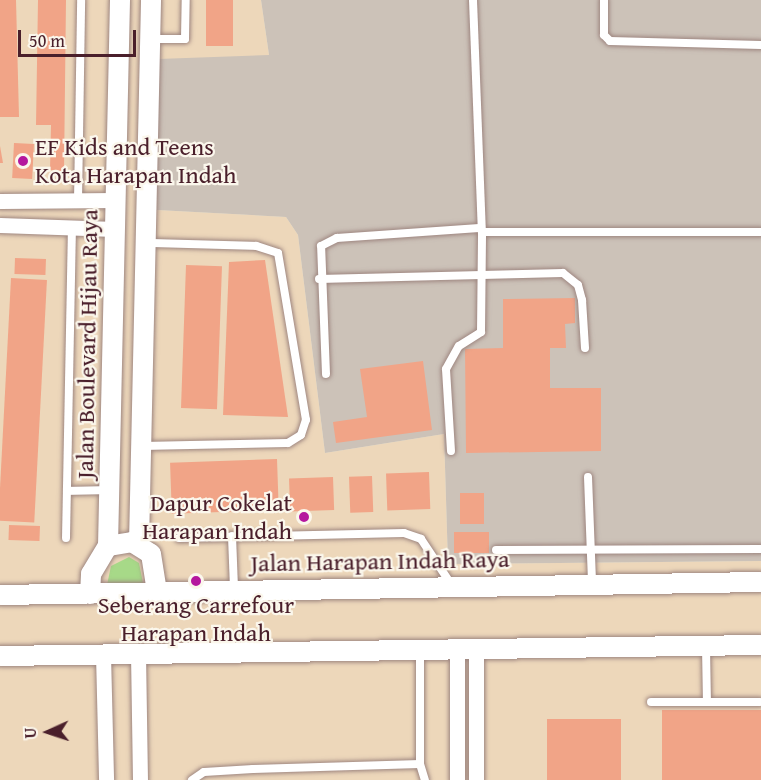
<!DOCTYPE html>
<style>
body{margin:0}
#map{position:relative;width:761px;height:780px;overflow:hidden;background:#f3ecd6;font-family:"Gentium Book Plus",serif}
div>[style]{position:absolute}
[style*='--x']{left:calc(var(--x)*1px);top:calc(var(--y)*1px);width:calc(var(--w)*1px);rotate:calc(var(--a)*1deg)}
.built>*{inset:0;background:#edd7ba}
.industrial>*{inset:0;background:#ccc2b8}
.green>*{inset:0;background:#a7d988}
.building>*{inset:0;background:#f1a487;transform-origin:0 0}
.roads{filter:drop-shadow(0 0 2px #9e8680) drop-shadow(0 0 2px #9e8680)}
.service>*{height:8px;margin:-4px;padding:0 4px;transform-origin:4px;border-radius:4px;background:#fff}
.minor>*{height:15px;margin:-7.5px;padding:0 7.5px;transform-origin:7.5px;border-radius:7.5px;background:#fff}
.tertiary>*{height:20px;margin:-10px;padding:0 10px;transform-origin:10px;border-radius:10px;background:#fff}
.dots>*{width:16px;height:16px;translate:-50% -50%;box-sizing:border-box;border:3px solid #fbf7ec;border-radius:50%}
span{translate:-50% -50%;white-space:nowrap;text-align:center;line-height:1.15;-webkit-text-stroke:4.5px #fbf7ec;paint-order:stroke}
.poi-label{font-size:24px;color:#4a1f2b}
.left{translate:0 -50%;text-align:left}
.right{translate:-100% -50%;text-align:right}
.street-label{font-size:24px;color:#4a1f2b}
.north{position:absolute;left:18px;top:702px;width:60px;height:60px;-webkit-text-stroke:4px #fbf7ec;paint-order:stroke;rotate:267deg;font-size:16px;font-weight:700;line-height:24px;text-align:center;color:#4a1f2b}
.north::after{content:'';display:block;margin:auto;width:21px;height:27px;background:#4a1f2b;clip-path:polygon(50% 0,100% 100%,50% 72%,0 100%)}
.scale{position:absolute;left:18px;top:30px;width:118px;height:27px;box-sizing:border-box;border:3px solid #4a1f2b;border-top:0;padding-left:8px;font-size:18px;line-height:21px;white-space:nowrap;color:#4a1f2b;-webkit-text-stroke:4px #fbf7ec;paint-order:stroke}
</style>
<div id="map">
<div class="built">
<div style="clip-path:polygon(0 0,261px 0,269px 55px,157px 210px,286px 217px,298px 235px,325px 453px,444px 434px,448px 564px,761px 561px,761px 780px,0 780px)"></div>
</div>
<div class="industrial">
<div style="clip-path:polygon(261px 0,761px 0,761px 561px,448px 564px,444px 434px,325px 453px,298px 235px,286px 217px,157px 210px,158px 59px,269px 55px)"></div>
</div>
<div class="green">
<div style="clip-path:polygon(129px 557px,139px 563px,143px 583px,107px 585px,111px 566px)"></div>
</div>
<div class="building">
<div style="clip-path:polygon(0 0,16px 0,19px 117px,0 117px)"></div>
<div style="clip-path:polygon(38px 0,66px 0,64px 171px,50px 170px,51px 125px,36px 125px)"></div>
<div style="left:206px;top:0;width:27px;height:46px"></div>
<div style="left:14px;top:143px;width:20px;height:35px;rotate:3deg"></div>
<div style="clip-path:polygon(0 146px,3px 163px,0 163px)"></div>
<div style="left:15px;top:258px;width:31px;height:16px;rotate:2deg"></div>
<div style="clip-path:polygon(265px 260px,288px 417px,223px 415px,229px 262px)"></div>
<div style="left:186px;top:265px;width:36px;height:143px;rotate:2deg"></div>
<div style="left:11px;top:278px;width:36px;height:243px;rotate:3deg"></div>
<div style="clip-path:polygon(575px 298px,575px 323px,565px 324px,566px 348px,550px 348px,550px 388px,601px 388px,601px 451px,466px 453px,465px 349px,503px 348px,503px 299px)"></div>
<div style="clip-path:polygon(423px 361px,432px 430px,336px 443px,333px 422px,367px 417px,360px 369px)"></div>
<div style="left:277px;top:459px;width:51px;height:107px;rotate:88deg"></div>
<div style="left:429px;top:472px;width:37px;height:43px;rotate:88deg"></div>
<div style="left:372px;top:476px;width:36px;height:23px;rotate:88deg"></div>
<div style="left:333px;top:477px;width:33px;height:44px;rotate:88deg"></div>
<div style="left:460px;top:493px;width:24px;height:31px"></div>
<div style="left:9px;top:525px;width:31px;height:15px;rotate:2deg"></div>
<div style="left:454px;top:532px;width:35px;height:21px"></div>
<div style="left:761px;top:710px;width:70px;height:99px;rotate:90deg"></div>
<div style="left:621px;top:719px;width:61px;height:74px;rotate:90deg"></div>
</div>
<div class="roads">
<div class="service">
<div style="--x:473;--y:0;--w:232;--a:87.8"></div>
<div style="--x:482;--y:232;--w:279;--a:0"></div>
<div style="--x:604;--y:0;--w:35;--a:90"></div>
<div style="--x:604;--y:35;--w:8;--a:45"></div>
<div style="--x:610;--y:41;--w:151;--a:1.5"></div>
<div style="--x:152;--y:39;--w:33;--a:0"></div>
<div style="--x:185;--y:39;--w:39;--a:-89"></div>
<div style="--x:78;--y:201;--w:201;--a:-89.1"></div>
<div style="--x:319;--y:279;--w:244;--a:-1.4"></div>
<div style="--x:563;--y:273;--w:19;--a:39"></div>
<div style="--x:578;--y:285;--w:16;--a:75"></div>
<div style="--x:582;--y:300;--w:48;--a:86.4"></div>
<div style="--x:326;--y:374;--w:128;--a:-92.2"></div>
<div style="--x:321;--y:246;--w:18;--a:-27"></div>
<div style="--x:337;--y:238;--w:142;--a:-4"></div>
<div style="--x:142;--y:446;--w:146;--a:-1.2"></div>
<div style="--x:288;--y:443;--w:15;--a:-32"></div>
<div style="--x:301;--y:435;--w:16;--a:-72"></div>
<div style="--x:306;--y:420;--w:169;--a:-99.5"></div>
<div style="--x:278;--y:253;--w:23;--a:-162"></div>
<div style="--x:256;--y:246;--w:109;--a:-178.4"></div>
<div style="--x:451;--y:451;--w:82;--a:-93.5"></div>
<div style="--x:446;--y:369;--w:26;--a:-61"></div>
<div style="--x:459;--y:346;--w:26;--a:-32"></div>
<div style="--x:481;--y:332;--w:100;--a:-89.4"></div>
<div style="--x:588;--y:477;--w:106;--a:87.8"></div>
<div style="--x:67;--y:491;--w:41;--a:-1.4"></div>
<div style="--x:232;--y:536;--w:53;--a:87.8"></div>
<div style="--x:66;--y:538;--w:311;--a:-88.9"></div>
<div style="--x:179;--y:538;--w:225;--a:-1.3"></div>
<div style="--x:404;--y:533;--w:18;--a:19"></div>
<div style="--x:421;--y:539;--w:54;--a:56.3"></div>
<div style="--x:496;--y:550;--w:265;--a:-0.2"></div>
<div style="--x:706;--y:647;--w:55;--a:89"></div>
<div style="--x:420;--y:650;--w:114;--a:90"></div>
<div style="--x:420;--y:764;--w:17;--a:73"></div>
<div style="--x:651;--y:702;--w:109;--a:0"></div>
<div style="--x:192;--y:780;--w:14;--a:-34"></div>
<div style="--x:204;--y:772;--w:49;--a:-3.5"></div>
<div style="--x:253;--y:769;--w:167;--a:-1.7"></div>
</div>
<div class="minor">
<div style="--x:0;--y:201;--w:116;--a:-0.5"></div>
<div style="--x:0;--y:225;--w:115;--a:2"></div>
<div style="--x:457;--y:648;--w:132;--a:90"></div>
<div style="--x:138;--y:653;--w:127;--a:89.1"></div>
<div style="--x:103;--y:654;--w:126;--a:88.6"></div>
<div style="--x:476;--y:780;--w:133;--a:-90"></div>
</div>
<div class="tertiary">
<div style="--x:139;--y:543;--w:543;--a:-88.73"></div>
<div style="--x:108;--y:546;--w:546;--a:-88.74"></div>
<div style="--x:90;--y:594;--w:20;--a:-87"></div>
<div style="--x:91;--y:574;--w:33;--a:-59"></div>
<div style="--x:108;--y:546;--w:24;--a:-9"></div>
<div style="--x:132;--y:542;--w:22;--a:32"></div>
<div style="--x:151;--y:554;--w:38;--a:81"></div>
<div style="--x:0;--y:595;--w:761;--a:-0.98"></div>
<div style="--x:0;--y:656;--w:761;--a:-0.83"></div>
</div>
</div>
<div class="dots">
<div style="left:23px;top:161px;background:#b5179e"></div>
<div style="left:304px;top:517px;background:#b5179e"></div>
<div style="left:196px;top:581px;background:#b5179e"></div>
</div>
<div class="poi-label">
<span class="left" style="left:35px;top:161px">EF Kids and Teens<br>Kota Harapan Indah</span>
<span class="right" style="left:292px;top:517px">Dapur Cokelat<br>Harapan Indah</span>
<span style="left:196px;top:619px">Seberang Carrefour<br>Harapan Indah</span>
</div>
<div class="street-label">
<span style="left:87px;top:344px;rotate:-89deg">Jalan Boulevard Hijau Raya</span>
<span style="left:380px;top:561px;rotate:-1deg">Jalan Harapan Indah Raya</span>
</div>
<div class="north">U</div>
<div class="scale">50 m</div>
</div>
